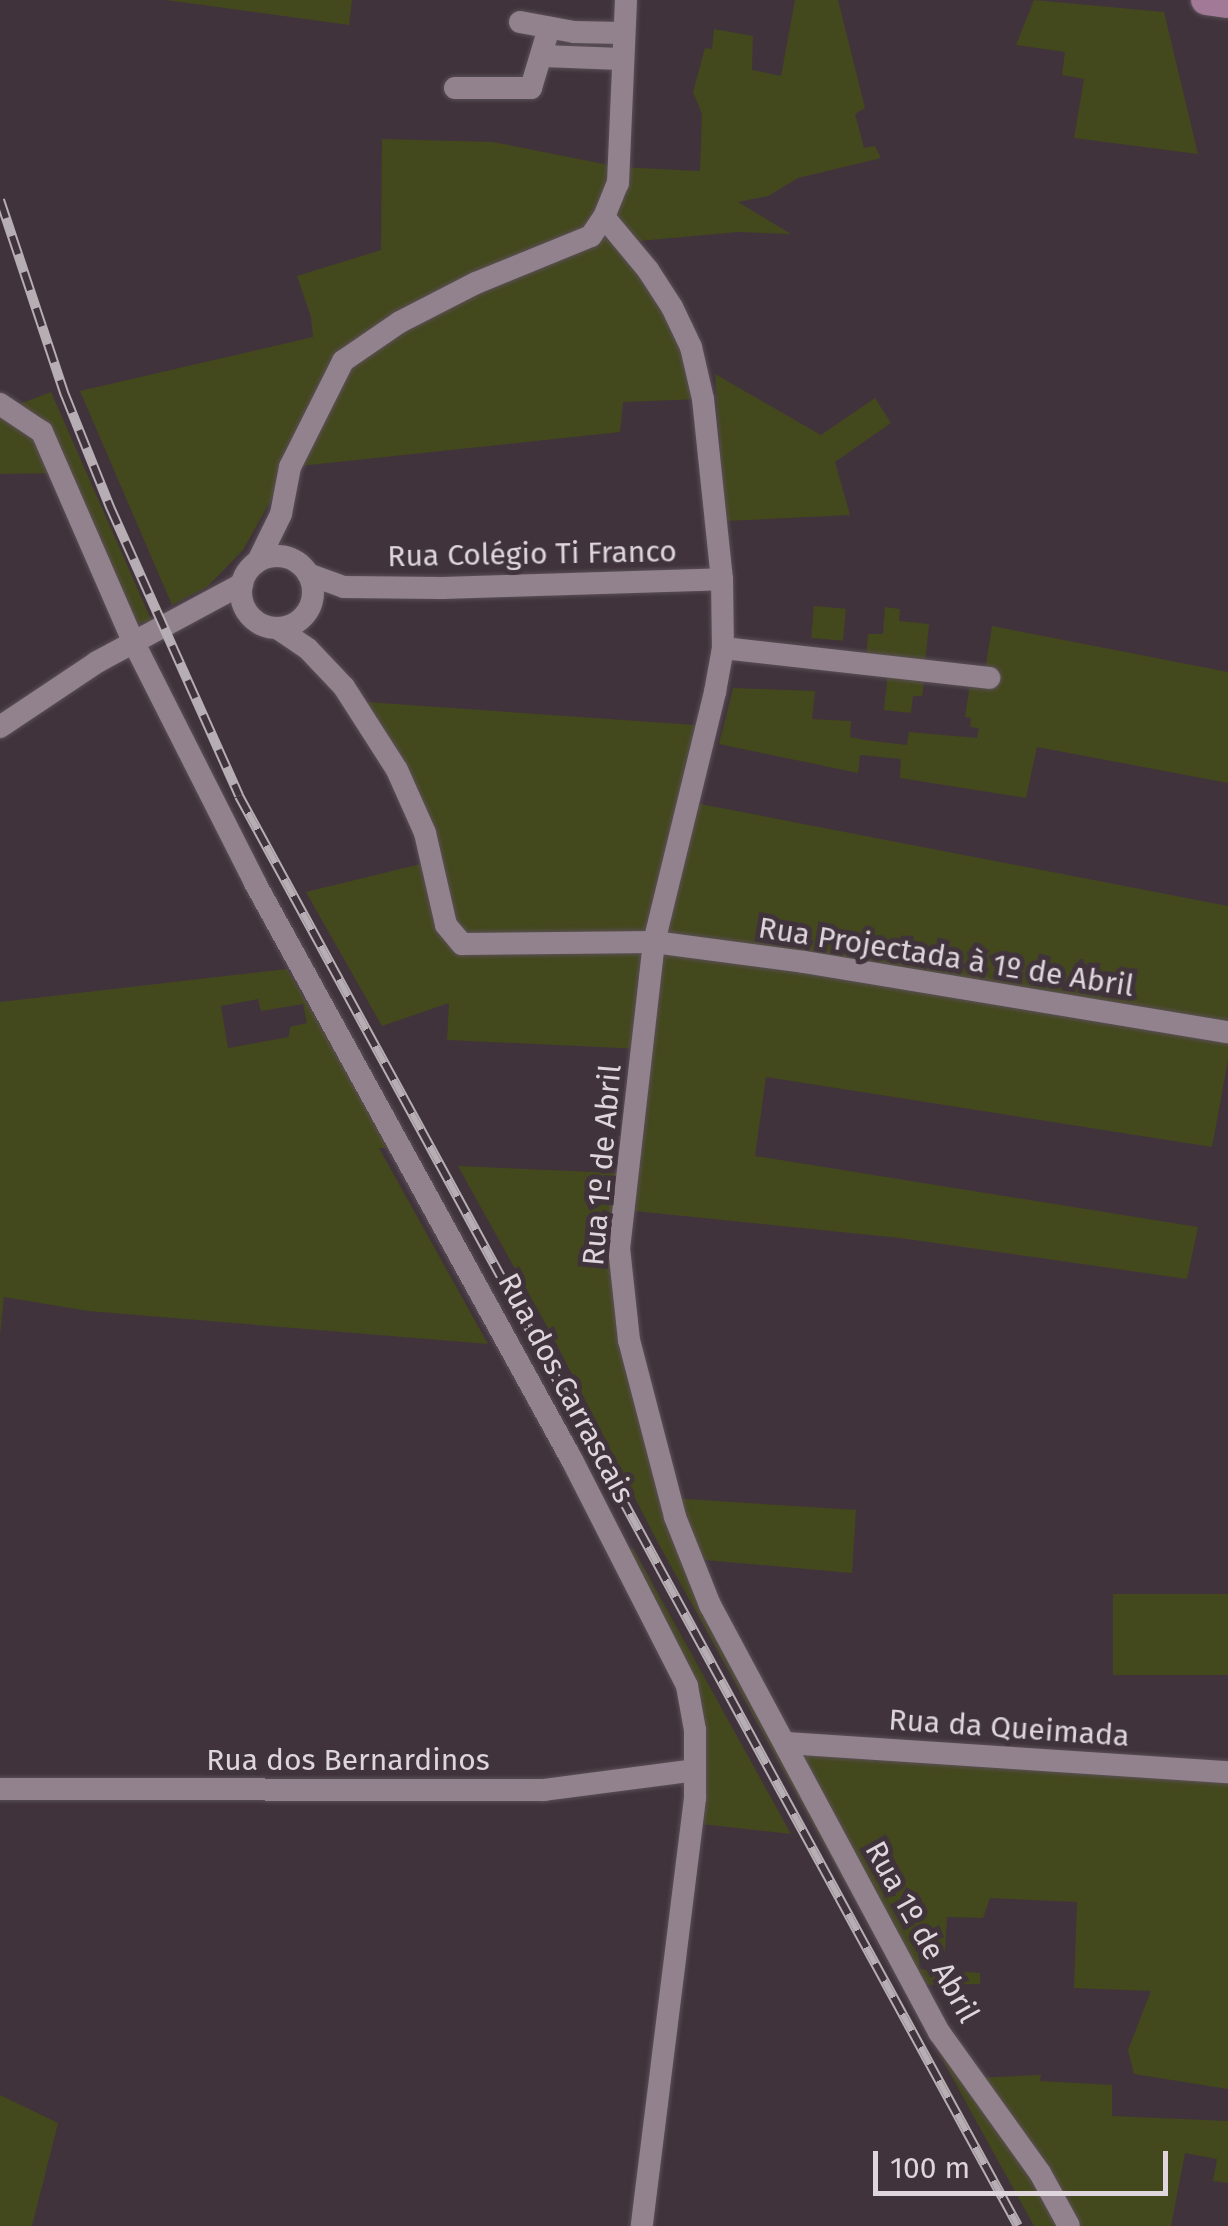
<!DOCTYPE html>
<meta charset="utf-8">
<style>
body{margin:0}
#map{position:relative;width:1228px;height:2226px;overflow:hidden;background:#40333c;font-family:"Fira Sans",sans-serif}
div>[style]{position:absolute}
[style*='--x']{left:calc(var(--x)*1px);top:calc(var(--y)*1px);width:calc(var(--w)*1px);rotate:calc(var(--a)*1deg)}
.green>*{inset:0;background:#44481d;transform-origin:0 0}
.roads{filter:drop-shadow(0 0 2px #5a4f57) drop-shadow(0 0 2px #5a4f57)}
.street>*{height:22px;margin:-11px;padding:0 11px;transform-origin:11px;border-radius:11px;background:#92828d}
.street>.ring{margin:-11px;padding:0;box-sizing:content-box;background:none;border:22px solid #92828d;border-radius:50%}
.secondary>*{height:30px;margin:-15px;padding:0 15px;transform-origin:15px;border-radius:15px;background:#a27a98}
.rail>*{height:10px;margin-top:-5px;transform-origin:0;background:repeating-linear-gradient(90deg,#40333c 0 19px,#b7aeb4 0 38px);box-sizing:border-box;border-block:2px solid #b7aeb4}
span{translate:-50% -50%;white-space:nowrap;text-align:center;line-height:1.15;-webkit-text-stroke:10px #40333c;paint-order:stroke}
.street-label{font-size:30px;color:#ded6dc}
.scale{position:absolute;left:873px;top:2151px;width:295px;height:45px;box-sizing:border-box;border:5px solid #ded6dc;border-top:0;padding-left:12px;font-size:30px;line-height:35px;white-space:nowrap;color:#ded6dc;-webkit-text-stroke:8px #40333c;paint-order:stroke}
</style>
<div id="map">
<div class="green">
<div style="clip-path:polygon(166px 0,352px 0,349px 25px)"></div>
<div style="clip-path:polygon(795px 0,838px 0,865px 108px,855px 114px,864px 148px,875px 146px,881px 158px,798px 178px,768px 196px,738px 202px,791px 234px,738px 232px,628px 242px,672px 307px,703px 399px,623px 402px,620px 432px,290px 467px,243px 550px,207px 587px,172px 605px,80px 391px,313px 337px,311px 317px,297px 276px,381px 250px,382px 139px,493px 142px,619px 167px,700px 171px,702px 114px,693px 92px,705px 48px,712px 49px,714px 29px,753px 36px,752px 70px,781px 76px)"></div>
<div style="clip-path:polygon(1034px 0,1164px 12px,1198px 154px,1074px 138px,1084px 79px,1062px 75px,1065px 52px,1016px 45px)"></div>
<div style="clip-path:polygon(715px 374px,821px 435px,875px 398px,891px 423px,835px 462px,850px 515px,725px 521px)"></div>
<div style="clip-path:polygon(51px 392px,152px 622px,138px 623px,60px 473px,0 474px,0 404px,9px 408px)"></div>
<div style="left:814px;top:606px;width:32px;height:32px;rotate:5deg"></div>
<div style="clip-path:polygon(885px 607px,900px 609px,899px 621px,929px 624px,925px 664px,866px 658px,868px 634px,883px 634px)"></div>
<div style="clip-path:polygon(992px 626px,1228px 672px,1228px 783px,1037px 747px,1026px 798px,900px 778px,901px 759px,860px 755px,858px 773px,719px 744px,733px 688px,815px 691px,812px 719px,851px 721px,850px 737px,864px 740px,907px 745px,909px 732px,977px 738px,979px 728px,970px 727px,971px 718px,965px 717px,970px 684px,985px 671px)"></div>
<div style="clip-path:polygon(888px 671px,925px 675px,922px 696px,913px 696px,911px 713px,884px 710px)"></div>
<div style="clip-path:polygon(352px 701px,709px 726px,690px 802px,1228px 906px,1228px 1060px,1212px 1147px,766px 1077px,755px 1156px,1198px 1227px,1187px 1279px,900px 1238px,625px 1210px,619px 1248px,670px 1498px,856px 1510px,852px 1573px,693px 1559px,786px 1743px,1228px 1772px,1228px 2089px,1134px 2074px,1128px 2050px,1151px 1991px,1074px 1988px,1077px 1902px,990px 1898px,983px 1918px,947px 1917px,945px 1951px,920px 1950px,919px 1969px,980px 1973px,980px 1984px,925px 1985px,973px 2078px,1041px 2075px,1040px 2081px,1112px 2085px,1112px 2116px,1228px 2121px,1228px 2183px,1213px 2181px,1217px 2159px,1185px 2153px,1171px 2226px,1034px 2226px,655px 1537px,554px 1339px,458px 1166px,617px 1173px,642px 1049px,447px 1040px,449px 1003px,382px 1026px,306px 892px,433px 861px)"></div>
<div style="clip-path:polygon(evenodd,287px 969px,393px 1148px,379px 1148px,488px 1344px,88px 1311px,4px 1297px,0 1335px,0 1002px,287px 969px,258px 999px,261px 1011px,303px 1004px,307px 1023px,290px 1027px,289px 1037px,228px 1048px,221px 1006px,258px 999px)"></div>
<div style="clip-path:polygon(633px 1548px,791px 1834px,692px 1823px,687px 1686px,621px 1553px)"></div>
<div style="left:1113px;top:1594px;width:115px;height:81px"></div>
<div style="clip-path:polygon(0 2095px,58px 2123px,32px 2226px,0 2226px)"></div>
</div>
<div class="roads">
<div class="street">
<div style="--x:520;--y:22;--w:55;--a:10.5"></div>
<div style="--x:574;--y:32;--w:48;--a:1.2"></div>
<div style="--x:543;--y:56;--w:78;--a:2.2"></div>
<div style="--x:455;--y:88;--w:76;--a:0"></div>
<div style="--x:531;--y:88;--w:63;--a:-73.3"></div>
<div style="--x:604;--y:217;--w:69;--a:50.3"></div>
<div style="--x:648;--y:270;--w:44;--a:57"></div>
<div style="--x:672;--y:307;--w:44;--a:64.6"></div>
<div style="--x:691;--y:347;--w:53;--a:77"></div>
<div style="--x:703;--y:399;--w:181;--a:84"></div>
<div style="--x:722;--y:579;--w:69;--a:89.2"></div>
<div style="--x:723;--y:648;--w:45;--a:100.3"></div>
<div style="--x:715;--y:692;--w:257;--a:103.7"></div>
<div style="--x:654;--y:942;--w:308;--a:96.5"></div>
<div style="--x:619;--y:1248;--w:93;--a:83.8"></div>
<div style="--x:629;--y:1340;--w:183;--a:75.4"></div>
<div style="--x:675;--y:1517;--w:95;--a:68.3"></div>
<div style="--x:710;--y:1605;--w:485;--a:61.8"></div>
<div style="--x:939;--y:2032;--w:173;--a:54.4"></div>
<div style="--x:1040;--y:2173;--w:60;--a:61.3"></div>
<div style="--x:0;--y:404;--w:50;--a:33.7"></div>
<div style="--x:42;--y:432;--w:228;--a:66.5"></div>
<div style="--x:133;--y:641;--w:271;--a:63.2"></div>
<div style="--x:255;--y:883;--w:658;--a:61.22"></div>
<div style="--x:572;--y:1460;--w:254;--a:63"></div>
<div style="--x:687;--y:1686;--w:45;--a:79.7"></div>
<div style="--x:695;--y:1730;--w:68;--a:90"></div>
<div style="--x:695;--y:1798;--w:431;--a:97.1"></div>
<div class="ring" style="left:241px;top:556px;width:50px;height:50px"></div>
<div style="--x:258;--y:561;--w:52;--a:-63.9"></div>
<div style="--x:281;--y:514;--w:48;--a:-79.2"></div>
<div style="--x:290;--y:467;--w:119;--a:-63.4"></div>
<div style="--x:343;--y:361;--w:69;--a:-34.4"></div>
<div style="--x:400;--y:322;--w:85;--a:-27.2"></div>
<div style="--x:476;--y:283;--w:124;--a:-22.2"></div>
<div style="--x:591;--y:236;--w:23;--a:-56"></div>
<div style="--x:604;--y:217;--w:37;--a:-68"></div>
<div style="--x:618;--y:183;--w:183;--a:-87.5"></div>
<div style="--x:308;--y:574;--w:38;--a:20"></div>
<div style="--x:344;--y:587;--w:98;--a:0.6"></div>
<div style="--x:442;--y:588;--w:280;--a:-1.8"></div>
<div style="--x:277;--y:628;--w:37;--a:34"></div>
<div style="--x:308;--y:649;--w:52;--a:46.5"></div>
<div style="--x:344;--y:687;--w:98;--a:57.4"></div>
<div style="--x:397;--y:770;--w:69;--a:66"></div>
<div style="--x:425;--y:833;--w:94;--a:77.1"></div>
<div style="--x:446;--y:925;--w:25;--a:50"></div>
<div style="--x:462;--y:944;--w:192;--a:-0.6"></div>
<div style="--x:654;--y:942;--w:151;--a:7.6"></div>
<div style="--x:804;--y:962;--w:430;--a:9.4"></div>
<div style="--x:723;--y:648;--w:268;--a:6.4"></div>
<div style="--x:0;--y:727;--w:117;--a:-33.8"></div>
<div style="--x:97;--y:662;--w:165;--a:-28.3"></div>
<div style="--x:786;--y:1743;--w:443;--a:3.8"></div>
<div style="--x:0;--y:1789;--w:544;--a:0.11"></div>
<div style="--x:544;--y:1790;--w:152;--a:-7.5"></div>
</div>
<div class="secondary">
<div style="--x:1206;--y:0;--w:22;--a:8"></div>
</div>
</div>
<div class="rail">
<div style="--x:0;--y:200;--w:206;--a:71.6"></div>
<div style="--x:65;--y:395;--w:121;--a:68.1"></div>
<div style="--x:110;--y:507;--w:316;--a:65.9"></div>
<div style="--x:239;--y:796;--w:1628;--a:61.42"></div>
</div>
<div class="street-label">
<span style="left:532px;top:554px;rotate:-1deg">Rua Colégio Ti Franco</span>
<span style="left:946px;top:957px;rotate:9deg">Rua Projectada à 1º de Abril</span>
<span style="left:602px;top:1165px;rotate:-85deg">Rua 1º de Abril</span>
<span style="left:566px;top:1388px;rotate:62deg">Rua dos Carrascais</span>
<span style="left:1009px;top:1728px;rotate:4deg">Rua da Queimada</span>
<span style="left:348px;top:1760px">Rua dos Bernardinos</span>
<span style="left:922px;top:1932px;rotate:61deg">Rua 1º de Abril</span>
</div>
<div class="scale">100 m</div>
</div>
